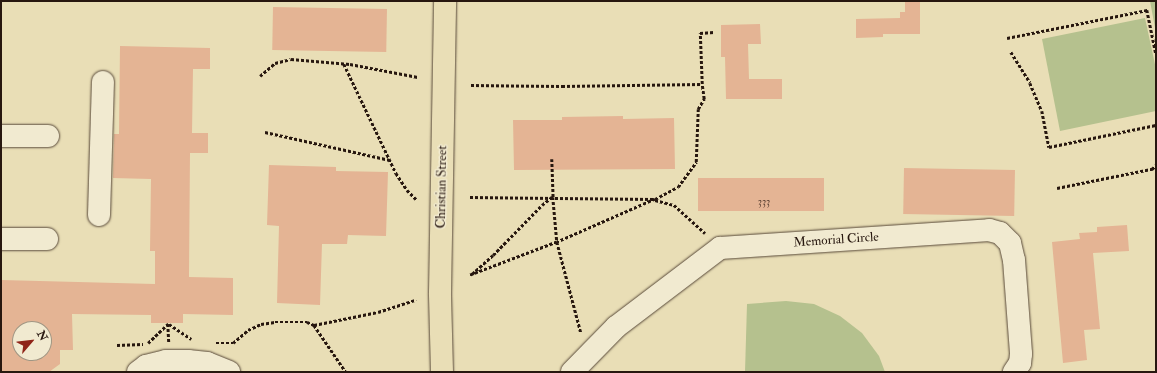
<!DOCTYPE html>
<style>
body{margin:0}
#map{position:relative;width:1157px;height:373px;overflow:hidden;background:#e9deb6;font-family:"IM FELL Double Pica",serif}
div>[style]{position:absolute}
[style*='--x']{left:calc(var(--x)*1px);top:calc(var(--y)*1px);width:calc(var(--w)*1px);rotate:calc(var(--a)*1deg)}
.green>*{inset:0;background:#b5c18e}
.building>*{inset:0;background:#e4b494;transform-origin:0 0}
.path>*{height:2.5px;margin-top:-1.25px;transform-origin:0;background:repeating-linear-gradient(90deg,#27170f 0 3px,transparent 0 5px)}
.roads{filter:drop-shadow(0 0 1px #584939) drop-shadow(0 0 1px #584939)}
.minor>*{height:22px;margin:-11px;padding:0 11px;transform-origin:11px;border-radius:11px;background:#f1ead0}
.major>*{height:22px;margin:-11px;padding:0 11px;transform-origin:11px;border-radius:11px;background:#e9deb6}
span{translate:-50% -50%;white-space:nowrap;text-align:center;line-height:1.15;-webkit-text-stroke:3px #f1ead0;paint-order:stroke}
.number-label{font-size:11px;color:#563e30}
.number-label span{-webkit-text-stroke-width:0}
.street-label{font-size:13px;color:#27170f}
.frame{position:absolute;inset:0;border:2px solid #27170f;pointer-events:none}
.north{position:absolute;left:12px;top:321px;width:40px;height:40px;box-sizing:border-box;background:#f1ead0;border:1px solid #a09683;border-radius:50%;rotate:62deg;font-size:11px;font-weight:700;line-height:16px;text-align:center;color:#27170f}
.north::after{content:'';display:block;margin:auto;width:14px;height:18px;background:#8f2418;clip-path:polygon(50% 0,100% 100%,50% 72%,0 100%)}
</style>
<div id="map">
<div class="green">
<div style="clip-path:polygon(1150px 1px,1156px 1px,1156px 33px)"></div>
<div style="clip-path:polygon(1145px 18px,1156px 69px,1156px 111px,1060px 131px,1042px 39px)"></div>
<div style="clip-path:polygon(786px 301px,814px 304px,840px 316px,862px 333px,879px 356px,885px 372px,745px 372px,747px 304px)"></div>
</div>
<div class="building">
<div style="clip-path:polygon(905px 1px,920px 1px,920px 34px,883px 34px,883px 37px,856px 38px,856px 19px,900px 18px,900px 12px,905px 12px)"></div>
<div style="left:273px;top:7px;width:114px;height:43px;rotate:1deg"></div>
<div style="clip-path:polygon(760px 24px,761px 44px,748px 44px,749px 79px,782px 79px,782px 99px,726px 99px,725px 57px,721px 57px,721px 25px)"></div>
<div style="clip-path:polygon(evenodd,120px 46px,210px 48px,210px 69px,193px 69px,192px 133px,208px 133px,208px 153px,190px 153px,189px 277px,233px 278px,233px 315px,183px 314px,183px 323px,151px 323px,151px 315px,72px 314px,73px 350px,60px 350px,60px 364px,49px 372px,1px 372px,1px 280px,155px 284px,155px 251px,150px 251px,151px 179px,113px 178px,114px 134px,119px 134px,120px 46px,20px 329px,44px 329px,44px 353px,20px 353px,20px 329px)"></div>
<div style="clip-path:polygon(623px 116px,623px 119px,674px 118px,675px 169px,514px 170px,513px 120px,562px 120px,562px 117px)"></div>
<div style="clip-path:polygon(269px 165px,336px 167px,336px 171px,388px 172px,386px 236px,348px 235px,347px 244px,322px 244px,320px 305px,277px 303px,279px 226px,267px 225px)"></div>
<div style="left:904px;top:168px;width:111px;height:46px;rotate:1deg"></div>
<div style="left:698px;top:178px;width:126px;height:33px"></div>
<div style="clip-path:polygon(1127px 225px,1129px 251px,1093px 253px,1100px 329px,1084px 330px,1087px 360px,1063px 363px,1052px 242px,1080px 239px,1079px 233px,1097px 232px,1097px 227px)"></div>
</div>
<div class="path">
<div style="--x:1007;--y:38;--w:143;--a:-11.3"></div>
<div style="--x:1147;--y:10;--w:45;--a:78.4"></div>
<div style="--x:1011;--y:52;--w:36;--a:58"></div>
<div style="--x:1030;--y:83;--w:30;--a:67"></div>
<div style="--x:1042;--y:111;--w:37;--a:79"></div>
<div style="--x:1049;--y:147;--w:109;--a:-11.6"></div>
<div style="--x:344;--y:64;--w:121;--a:64.5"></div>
<div style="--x:396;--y:173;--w:20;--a:57"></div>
<div style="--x:407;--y:190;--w:13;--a:45"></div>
<div style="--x:260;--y:76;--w:20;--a:-41"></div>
<div style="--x:275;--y:63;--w:16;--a:-14"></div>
<div style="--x:291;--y:59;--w:59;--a:4.8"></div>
<div style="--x:350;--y:64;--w:69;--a:10.8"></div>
<div style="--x:471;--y:85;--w:91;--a:0.6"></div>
<div style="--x:562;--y:86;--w:140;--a:-0.8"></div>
<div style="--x:702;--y:84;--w:51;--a:-92.2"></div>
<div style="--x:700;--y:33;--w:14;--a:-4"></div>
<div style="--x:265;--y:132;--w:128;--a:12.6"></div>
<div style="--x:552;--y:159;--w:38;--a:88"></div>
<div style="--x:553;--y:197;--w:45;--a:84.9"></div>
<div style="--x:557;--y:242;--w:94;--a:75.2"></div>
<div style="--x:1152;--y:169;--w:6;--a:-45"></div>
<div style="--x:1057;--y:188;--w:101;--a:-11.4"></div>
<div style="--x:470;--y:197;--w:185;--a:0.6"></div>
<div style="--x:655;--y:199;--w:107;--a:156.3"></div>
<div style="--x:557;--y:242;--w:93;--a:159.2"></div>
<div style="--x:655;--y:199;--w:26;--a:-28"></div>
<div style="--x:678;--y:187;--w:31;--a:-54"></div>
<div style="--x:696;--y:162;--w:53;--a:-87.8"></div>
<div style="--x:698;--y:109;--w:12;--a:-59"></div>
<div style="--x:704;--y:99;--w:15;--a:-98"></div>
<div style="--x:655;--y:200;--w:20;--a:15"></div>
<div style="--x:674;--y:205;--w:42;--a:42.1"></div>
<div style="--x:472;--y:274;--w:28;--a:-42"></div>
<div style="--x:493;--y:255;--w:70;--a:-45.6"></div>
<div style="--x:542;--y:205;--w:13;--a:-39"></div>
<div style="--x:168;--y:324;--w:18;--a:87"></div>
<div style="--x:169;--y:324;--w:27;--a:34"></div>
<div style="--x:314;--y:325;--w:65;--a:-11.5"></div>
<div style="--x:378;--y:312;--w:40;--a:-18"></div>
<div style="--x:148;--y:343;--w:28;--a:-44"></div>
<div style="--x:216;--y:343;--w:17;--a:0"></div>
<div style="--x:233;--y:343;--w:20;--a:-41"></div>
<div style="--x:248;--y:330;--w:14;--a:-25"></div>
<div style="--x:261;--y:324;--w:14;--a:-8"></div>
<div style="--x:275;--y:322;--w:32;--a:0"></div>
<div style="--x:307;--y:322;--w:8;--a:23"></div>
<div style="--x:314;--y:325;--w:57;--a:55.8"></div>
<div style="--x:117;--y:345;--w:26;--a:-2"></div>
</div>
<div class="roads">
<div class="minor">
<div style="--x:1;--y:136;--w:47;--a:0"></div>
<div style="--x:99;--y:215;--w:133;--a:-88.3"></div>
<div style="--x:1;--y:239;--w:46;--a:0"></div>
<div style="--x:138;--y:372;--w:10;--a:-37"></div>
<div style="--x:146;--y:366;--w:21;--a:-14"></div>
<div style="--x:166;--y:361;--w:22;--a:0"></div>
<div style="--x:188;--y:361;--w:19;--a:6"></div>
<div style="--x:207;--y:363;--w:24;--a:22"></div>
<div style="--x:572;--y:372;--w:63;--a:-45.6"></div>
<div style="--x:616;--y:327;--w:131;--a:-37.2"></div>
<div style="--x:720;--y:248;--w:270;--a:-3.8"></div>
<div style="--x:989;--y:230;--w:11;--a:15"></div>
<div style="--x:1000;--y:233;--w:14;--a:45"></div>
<div style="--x:1010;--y:243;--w:17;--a:77"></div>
<div style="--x:1014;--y:260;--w:94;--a:85.7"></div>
<div style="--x:1021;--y:354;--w:9;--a:96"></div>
<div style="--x:1020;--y:363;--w:11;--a:124"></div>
</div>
<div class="major">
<div style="--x:442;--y:372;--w:79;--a:-91.5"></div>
<div style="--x:440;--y:293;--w:292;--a:-89"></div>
</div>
</div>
<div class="number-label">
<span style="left:764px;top:202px">333</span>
</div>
<div class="street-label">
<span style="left:442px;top:187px;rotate:-89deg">Christian Street</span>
<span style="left:836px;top:240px;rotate:-4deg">Memorial Circle</span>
</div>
<div class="frame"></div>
<div class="north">N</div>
</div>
